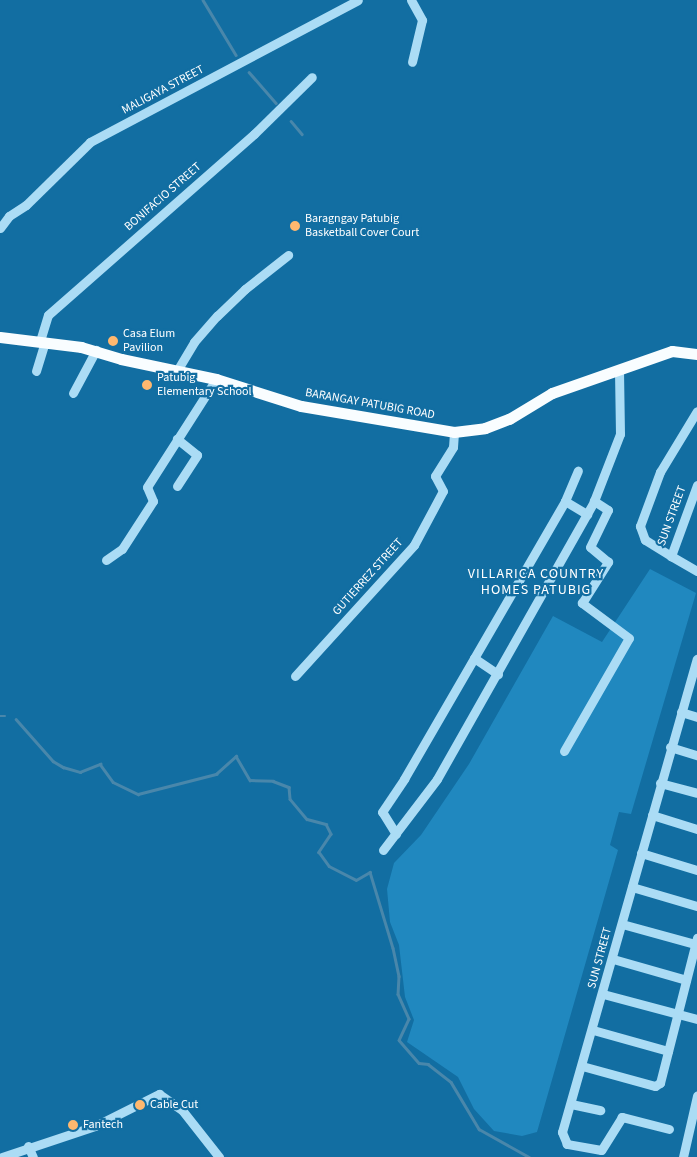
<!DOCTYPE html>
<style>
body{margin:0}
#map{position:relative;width:697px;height:1157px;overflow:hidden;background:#126ea2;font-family:"Source Sans 3",sans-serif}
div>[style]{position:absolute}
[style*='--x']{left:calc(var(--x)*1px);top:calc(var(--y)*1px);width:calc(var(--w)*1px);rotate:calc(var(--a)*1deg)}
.green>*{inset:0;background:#2088bf}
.stream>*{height:2.5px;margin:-1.25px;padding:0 1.25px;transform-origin:1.25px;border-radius:1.25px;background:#4987ab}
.minor>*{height:9px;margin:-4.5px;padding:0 4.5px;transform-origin:4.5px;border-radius:4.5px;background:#abdcf5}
.major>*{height:11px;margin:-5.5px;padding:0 5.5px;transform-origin:5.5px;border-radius:5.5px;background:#f9fdff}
.dots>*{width:14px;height:14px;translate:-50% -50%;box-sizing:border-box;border:2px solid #126ea2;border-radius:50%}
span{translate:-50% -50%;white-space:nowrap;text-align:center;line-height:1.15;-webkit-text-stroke:4.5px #126ea2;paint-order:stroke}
.street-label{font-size:12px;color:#fff}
.poi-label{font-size:12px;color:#fff}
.left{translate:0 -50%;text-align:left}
.neighbourhood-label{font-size:14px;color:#fff;letter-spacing:1px}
</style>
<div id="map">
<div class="green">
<div style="clip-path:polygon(650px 569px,696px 593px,631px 814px,619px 812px,610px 845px,618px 850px,537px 1132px,522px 1136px,494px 1131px,474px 1109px,458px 1077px,407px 1042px,414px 1020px,405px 997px,399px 945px,390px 922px,387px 889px,394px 863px,421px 835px,469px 764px,553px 616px,602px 642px)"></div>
</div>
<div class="stream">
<div style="--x:203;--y:0;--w:64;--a:59"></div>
<div style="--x:249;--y:72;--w:41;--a:48.9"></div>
<div style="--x:291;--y:121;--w:17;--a:50"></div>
<div style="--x:0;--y:716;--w:5;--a:0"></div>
<div style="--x:16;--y:719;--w:56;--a:48.6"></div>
<div style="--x:53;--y:761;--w:12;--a:31"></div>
<div style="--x:63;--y:767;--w:18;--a:16"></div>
<div style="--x:80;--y:772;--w:22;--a:-22"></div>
<div style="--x:100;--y:764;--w:22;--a:54"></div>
<div style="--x:113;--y:782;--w:28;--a:26"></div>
<div style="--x:138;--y:794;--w:81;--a:-14.4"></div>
<div style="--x:216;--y:774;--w:27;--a:-42"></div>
<div style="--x:236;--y:756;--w:28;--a:60"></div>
<div style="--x:250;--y:780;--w:23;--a:2"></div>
<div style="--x:273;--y:781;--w:17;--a:21"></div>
<div style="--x:289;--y:787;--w:12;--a:85"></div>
<div style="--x:290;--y:799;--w:26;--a:50"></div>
<div style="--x:307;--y:819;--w:20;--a:15"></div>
<div style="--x:326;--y:824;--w:11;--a:63"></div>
<div style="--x:331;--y:834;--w:22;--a:124"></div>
<div style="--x:319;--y:852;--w:17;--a:54"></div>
<div style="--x:329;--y:866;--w:30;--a:27"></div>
<div style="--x:356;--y:880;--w:16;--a:-30"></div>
<div style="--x:370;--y:872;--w:79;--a:73.2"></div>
<div style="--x:393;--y:948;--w:29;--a:78"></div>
<div style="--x:399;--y:976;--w:18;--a:93"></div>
<div style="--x:398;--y:994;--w:27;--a:66"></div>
<div style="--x:409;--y:1019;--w:23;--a:115"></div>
<div style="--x:399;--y:1040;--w:30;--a:49"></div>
<div style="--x:419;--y:1063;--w:9;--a:6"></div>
<div style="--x:428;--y:1064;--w:29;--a:38"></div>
<div style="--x:451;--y:1082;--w:55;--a:59.2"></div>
<div style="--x:479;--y:1129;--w:57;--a:29.2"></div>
</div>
<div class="minor">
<div style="--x:411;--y:0;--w:23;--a:61"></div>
<div style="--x:422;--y:20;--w:43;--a:103.4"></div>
<div style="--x:0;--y:228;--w:15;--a:-53"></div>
<div style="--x:9;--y:216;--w:20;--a:-33"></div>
<div style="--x:26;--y:205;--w:90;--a:-44.5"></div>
<div style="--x:90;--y:142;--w:303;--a:-27.9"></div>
<div style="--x:40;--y:341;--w:27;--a:-73"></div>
<div style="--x:48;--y:315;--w:274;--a:-41.3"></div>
<div style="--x:254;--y:134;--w:81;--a:-44.5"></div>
<div style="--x:178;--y:369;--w:31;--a:-59"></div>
<div style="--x:194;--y:342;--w:35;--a:-49"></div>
<div style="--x:217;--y:316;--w:39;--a:-44"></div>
<div style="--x:245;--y:289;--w:55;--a:-38.3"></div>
<div style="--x:36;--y:371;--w:30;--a:-73"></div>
<div style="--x:73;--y:393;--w:49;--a:-61.9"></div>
<div style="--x:697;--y:485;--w:76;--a:110.1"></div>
<div style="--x:671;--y:556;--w:30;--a:30"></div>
<div style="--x:177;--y:486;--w:37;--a:-57"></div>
<div style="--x:197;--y:455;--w:26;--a:-141"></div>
<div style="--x:565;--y:501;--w:26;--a:31"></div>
<div style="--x:671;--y:556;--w:31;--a:-148"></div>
<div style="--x:645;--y:540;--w:15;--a:-110"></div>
<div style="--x:640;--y:526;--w:58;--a:-69.7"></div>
<div style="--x:660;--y:472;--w:71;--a:-58.8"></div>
<div style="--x:106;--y:560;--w:19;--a:-35"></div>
<div style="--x:122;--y:549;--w:57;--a:-57.1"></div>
<div style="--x:153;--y:501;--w:15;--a:-113"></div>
<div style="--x:147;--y:487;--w:128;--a:-57.4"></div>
<div style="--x:474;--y:658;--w:29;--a:34"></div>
<div style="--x:295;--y:676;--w:177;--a:-47.7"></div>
<div style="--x:414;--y:545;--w:61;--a:-61.8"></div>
<div style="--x:443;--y:491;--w:17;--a:-118"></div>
<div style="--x:435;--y:476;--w:34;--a:-58"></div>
<div style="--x:453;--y:447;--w:15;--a:-86"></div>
<div style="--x:681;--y:712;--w:17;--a:17"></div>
<div style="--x:670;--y:747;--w:28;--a:17"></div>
<div style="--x:564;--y:751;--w:130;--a:-60.1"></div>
<div style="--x:629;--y:638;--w:59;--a:-143.3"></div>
<div style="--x:582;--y:603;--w:49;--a:-57.6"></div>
<div style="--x:608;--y:562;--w:23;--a:-140"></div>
<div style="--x:590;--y:547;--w:41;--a:-64.1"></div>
<div style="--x:608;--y:510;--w:17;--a:-147"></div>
<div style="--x:660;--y:783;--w:38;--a:15"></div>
<div style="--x:652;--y:815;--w:47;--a:17.3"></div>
<div style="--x:396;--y:834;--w:26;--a:-122"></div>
<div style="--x:382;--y:812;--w:40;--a:-56"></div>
<div style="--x:404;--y:779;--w:321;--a:-59.9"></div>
<div style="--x:565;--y:501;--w:33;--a:-67"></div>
<div style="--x:383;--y:850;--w:89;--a:-52.7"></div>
<div style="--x:437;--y:779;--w:319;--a:-60.5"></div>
<div style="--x:594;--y:501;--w:72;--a:-68.8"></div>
<div style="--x:620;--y:434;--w:63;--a:-90.9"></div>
<div style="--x:641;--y:853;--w:59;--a:16.9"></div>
<div style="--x:632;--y:887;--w:68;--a:16.3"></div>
<div style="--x:622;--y:924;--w:76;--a:15.3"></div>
<div style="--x:613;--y:959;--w:76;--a:16"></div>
<div style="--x:603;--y:994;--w:97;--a:14.9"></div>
<div style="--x:593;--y:1030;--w:78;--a:15.6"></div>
<div style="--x:582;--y:1066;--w:76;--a:15.3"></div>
<div style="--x:655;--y:1086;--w:6;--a:-31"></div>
<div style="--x:660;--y:1083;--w:150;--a:-75.7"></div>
<div style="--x:571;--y:1104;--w:30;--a:12"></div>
<div style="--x:669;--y:1129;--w:49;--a:-165.7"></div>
<div style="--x:622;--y:1117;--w:39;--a:122"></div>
<div style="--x:601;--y:1150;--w:35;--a:-170"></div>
<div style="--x:567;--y:1144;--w:13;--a:-113"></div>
<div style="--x:562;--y:1132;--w:492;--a:-74.1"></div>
<div style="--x:28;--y:1146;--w:12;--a:66"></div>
<div style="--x:2;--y:1157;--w:98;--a:-18.4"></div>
<div style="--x:95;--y:1126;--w:72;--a:-26.6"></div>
<div style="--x:159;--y:1094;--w:28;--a:35"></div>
<div style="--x:182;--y:1110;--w:60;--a:51.8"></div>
<div style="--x:683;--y:1157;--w:63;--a:-77.1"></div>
</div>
<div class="major">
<div style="--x:0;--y:337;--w:82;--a:7"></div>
<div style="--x:81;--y:347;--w:42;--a:16.7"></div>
<div style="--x:121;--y:359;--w:97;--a:11.9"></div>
<div style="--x:216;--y:379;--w:89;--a:17.6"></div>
<div style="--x:301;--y:406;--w:155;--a:9.6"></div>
<div style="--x:454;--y:432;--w:31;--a:-7"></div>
<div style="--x:485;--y:428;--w:26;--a:-21"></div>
<div style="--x:509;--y:419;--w:50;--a:-31.2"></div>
<div style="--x:552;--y:393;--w:127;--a:-19.3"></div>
<div style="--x:672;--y:351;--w:25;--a:7"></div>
</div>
<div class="dots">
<div style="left:295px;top:226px;background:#ffb86f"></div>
<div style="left:113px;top:341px;background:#ffb86f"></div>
<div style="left:147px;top:385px;background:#ffb86f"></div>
<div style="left:140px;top:1105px;background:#ffb86f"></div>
<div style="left:73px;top:1125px;background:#ffb86f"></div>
</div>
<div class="street-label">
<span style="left:163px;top:90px;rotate:-28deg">MALIGAYA STREET</span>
<span style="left:163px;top:197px;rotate:-41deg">BONIFACIO STREET</span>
<span style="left:370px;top:404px;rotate:10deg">BARANGAY PATUBIG ROAD</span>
<span style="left:672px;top:516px;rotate:-70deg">SUN STREET</span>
<span style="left:368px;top:577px;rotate:-48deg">GUTIERREZ STREET</span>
<span style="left:600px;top:958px;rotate:-75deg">SUN STREET</span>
</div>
<div class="poi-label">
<span class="left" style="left:305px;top:226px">Baragngay Patubig<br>Basketball Cover Court</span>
<span class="left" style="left:123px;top:341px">Casa Elum<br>Pavilion</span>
<span class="left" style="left:157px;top:385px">Patubig<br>Elementary School</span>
<span class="left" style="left:150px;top:1105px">Cable Cut</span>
<span class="left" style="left:83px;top:1125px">Fantech</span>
</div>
<div class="neighbourhood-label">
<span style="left:536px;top:582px">VILLARICA COUNTRY<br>HOMES PATUBIG</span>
</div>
</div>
